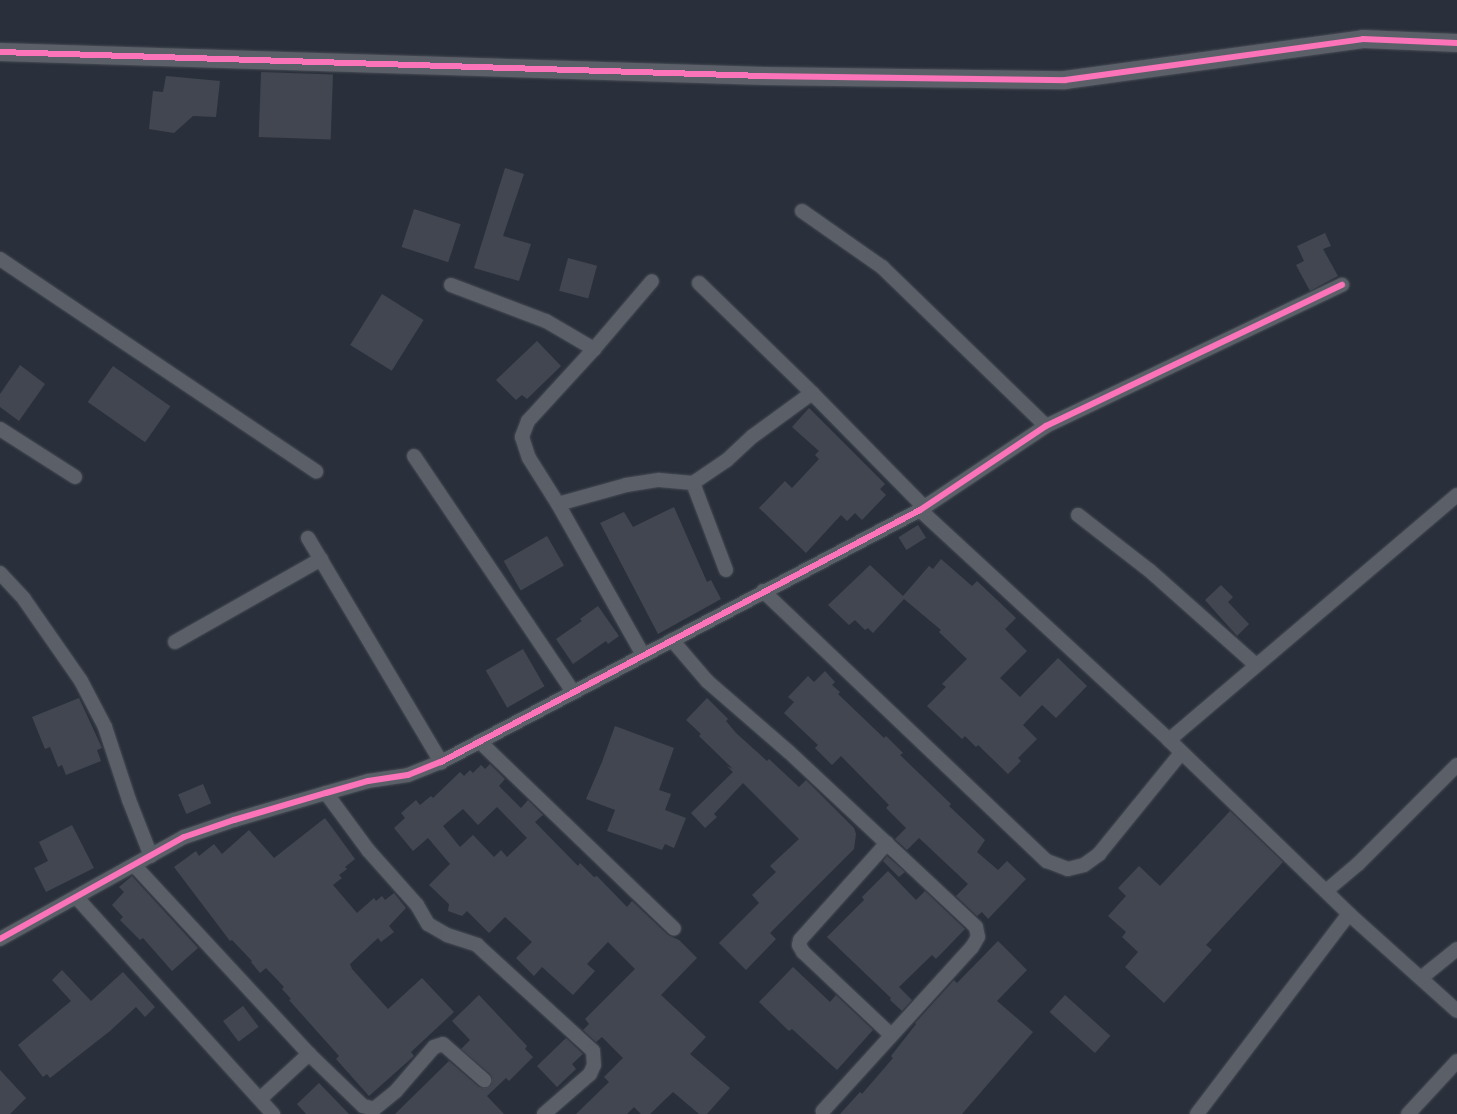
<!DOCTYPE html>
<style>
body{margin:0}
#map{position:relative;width:1457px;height:1114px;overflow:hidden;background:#2a303b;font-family:"Sofia Sans Condensed",sans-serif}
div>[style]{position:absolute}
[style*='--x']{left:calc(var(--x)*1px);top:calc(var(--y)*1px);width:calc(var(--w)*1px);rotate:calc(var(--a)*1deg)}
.building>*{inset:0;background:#424650;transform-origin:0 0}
.roads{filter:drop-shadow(0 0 1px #464b54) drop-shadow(0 0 1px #464b54)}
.minor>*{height:14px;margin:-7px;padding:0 7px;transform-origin:7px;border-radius:7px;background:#5b5f68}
.tertiary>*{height:18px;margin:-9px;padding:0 9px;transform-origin:9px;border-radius:9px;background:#5b5f68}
.cycleway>*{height:6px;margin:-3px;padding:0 3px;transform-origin:3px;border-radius:3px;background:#fb73b8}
span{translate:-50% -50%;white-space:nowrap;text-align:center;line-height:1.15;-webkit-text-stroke:5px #1c2537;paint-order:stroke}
</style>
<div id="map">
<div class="building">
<div style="left:261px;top:72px;width:72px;height:65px;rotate:2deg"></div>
<div style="clip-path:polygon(166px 76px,220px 81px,216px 117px,193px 116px,174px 133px,149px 129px,153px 91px,163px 92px)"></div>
<div style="clip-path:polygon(505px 168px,524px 174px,503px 236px,531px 244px,519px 281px,474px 268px)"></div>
<div style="left:414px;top:209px;width:49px;height:40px;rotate:18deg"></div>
<div style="clip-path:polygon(1325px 233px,1331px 246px,1323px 249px,1338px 276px,1310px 291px,1296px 265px,1304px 261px,1297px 246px)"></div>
<div style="left:568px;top:258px;width:30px;height:34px;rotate:15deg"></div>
<div style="left:382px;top:294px;width:49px;height:60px;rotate:32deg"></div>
<div style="clip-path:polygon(537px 341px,561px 366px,527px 399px,522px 395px,516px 400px,496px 380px)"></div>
<div style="clip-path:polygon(20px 365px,45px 384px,19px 421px,0 407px,0 394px)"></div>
<div style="left:113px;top:366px;width:70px;height:44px;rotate:35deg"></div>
<div style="clip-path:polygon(809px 408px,885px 484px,880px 489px,886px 495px,862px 520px,855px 513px,847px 521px,841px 515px,806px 553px,759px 508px,785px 481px,792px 488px,819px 459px,815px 455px,819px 451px,792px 427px)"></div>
<div style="clip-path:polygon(674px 507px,707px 582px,711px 580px,721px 599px,658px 634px,600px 523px,624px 512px,633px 527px)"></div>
<div style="left:918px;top:525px;width:15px;height:23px;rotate:58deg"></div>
<div style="left:547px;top:536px;width:34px;height:50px;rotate:60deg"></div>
<div style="clip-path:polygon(941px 559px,972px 586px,977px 581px,1016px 618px,1005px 629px,1027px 651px,1000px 678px,1020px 697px,1058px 658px,1087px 686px,1056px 718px,1042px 705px,1023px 725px,1037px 739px,1018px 758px,1021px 761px,1008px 774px,978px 745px,976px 747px,965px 736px,962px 739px,927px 706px,946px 687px,942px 684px,967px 659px,939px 632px,941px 630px,904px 599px,873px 633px,868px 628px,865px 630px,855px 620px,849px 625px,828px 605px,870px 565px,903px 596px,929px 566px,933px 569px)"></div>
<div style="clip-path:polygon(1221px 585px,1233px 597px,1228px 602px,1249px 624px,1237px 636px,1205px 600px)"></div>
<div style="clip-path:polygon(598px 606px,619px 636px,608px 644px,606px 641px,573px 664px,556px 639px,582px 621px,580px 619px)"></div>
<div style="left:523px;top:649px;width:43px;height:43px;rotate:60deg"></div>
<div style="clip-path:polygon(825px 671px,835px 682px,832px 685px,840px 692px,838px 694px,884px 738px,886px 736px,903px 753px,900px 755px,951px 804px,949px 806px,985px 840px,977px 852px,998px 870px,1007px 861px,1026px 879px,988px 919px,982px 912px,977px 916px,956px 896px,968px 884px,919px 838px,907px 850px,895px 839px,906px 828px,886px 808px,889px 805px,841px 756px,832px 765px,815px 748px,818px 745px,784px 713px,794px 702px,788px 697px,808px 676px,814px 682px)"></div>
<div style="clip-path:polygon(79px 698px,102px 748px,97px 750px,101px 761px,66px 775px,62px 765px,58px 767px,50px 747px,45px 749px,32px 717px)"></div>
<div style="clip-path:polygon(707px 698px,728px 719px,726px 721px,736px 733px,767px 761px,769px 759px,799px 787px,806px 780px,854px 828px,856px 834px,854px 849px,770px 933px,776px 939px,746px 970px,719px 943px,759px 903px,752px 895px,776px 872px,770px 866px,799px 839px,743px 783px,714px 814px,717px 817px,705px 828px,691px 813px,733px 772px,727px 766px,733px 769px,699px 736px,701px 734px,686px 720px)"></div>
<div style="clip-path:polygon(615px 726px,674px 748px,659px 790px,671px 794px,665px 810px,686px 818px,674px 848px,665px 844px,662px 850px,607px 831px,615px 810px,586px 799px,602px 762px)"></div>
<div style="clip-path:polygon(evenodd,490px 764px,505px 779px,499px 786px,521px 808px,528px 800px,543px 815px,535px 822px,578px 866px,580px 863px,594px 877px,597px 876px,627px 907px,632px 901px,668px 935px,679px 940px,697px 958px,661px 995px,706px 1037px,690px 1054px,730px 1088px,707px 1114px,699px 1114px,673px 1092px,650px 1114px,641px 1114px,634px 1107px,627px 1114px,576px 1114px,609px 1082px,604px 1077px,623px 1058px,602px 1037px,596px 1042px,583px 1030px,589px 1024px,585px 1019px,635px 969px,608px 942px,587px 964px,595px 971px,573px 995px,542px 967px,534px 976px,516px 958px,532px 942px,505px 917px,489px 933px,467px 911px,462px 916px,448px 911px,449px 904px,429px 885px,450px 864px,428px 838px,413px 851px,394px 828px,405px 818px,401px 813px,416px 800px,420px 805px,431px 796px,433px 798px,460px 772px,464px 776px,470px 770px,473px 773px,481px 765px,485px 769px,490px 764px,497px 807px,527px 838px,507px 857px,501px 850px,494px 857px,473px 835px,460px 847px,443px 826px,463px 809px,478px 825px,497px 807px)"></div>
<div style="left:203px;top:784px;width:21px;height:27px;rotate:67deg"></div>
<div style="clip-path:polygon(1230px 811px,1283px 862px,1206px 945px,1212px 950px,1164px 1003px,1125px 967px,1138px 952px,1122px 937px,1126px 932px,1108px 916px,1126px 896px,1118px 888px,1139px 866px,1160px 886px)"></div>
<div style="clip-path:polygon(325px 818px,355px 859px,345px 867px,347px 869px,339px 875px,342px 878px,333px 885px,357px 913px,374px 898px,376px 901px,382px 896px,385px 900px,394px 893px,406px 908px,389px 926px,394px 932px,381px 942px,378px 938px,350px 964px,352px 969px,388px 1009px,422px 978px,454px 1012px,411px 1052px,414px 1056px,369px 1096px,336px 1059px,339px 1056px,289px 1000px,291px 999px,282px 989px,284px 987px,266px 968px,260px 973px,251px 962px,252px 961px,232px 940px,230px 941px,174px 867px,196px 851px,199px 856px,214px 844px,222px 854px,249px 830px,274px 858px)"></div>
<div style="clip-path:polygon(72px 825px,94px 868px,46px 892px,34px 868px,48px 861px,39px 842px)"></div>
<div style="clip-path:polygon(887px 856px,905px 872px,899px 877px,883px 861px)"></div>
<div style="clip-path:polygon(888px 871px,916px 900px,925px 891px,965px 929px,936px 959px,932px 955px,899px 987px,912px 1000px,902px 1011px,890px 1000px,891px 998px,827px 937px,864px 900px,862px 897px)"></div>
<div style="clip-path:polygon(132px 876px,198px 948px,172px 971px,143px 938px,140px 940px,120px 920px,123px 917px,112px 905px,124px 892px,119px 887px)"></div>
<div style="clip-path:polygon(998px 941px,1027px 970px,997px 1001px,1033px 1032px,962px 1114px,840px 1114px,860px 1092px,862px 1094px,893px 1058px,891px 1056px,916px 1024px,915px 1023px,954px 980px,957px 983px)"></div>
<div style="clip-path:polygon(793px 967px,830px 1002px,836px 995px,873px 1030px,837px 1070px,792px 1029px,789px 1031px,759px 1002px)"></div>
<div style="clip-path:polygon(62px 970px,91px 1001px,123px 972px,155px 1007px,145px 1017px,136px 1007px,110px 1031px,50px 1078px,47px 1074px,43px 1077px,18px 1045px,71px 1001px,52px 980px)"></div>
<div style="clip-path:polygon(479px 995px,527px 1046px,525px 1049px,533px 1057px,509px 1081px,506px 1078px,487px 1096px,504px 1114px,395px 1114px,449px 1061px,479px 1087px,486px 1088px,491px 1085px,492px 1078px,490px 1074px,461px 1049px,470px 1040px,452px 1021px)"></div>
<div style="left:1065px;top:995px;width:61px;height:23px;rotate:42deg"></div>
<div style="left:243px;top:1006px;width:26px;height:25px;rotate:53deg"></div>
<div style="clip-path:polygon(566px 1038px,583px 1054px,572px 1064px,576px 1069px,557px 1087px,537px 1066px)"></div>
<div style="clip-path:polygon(0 1070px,26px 1098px,10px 1114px,0 1114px)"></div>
<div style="clip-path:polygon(319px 1083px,349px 1114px,306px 1114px,297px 1104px)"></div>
</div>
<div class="roads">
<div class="minor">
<div style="--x:802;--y:211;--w:98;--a:35"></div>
<div style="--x:882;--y:267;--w:228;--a:44.1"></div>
<div style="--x:0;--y:259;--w:381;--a:33.9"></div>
<div style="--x:699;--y:283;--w:158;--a:44.2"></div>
<div style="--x:451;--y:285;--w:102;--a:20.8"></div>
<div style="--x:546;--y:321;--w:56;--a:30.3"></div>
<div style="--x:594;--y:349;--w:98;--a:132.5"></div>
<div style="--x:528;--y:421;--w:17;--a:111"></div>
<div style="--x:522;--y:437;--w:22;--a:72"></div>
<div style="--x:529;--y:458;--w:54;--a:57.8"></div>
<div style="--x:558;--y:504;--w:173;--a:60.6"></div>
<div style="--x:594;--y:349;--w:89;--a:-49.5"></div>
<div style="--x:0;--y:429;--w:89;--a:32.6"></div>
<div style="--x:414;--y:456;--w:285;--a:56"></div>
<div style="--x:693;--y:483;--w:93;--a:69.2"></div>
<div style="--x:558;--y:504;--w:71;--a:-15.6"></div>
<div style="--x:626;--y:485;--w:33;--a:-9"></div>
<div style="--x:659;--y:480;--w:34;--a:5"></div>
<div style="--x:693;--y:483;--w:41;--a:-34.1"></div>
<div style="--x:727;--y:460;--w:35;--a:-43"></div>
<div style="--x:753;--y:436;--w:73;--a:-36.1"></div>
<div style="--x:812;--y:393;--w:160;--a:45.5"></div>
<div style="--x:920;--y:510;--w:339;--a:42.7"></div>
<div style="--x:1169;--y:740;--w:250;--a:44"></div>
<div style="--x:1349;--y:914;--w:145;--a:41.9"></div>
<div style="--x:1078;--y:515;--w:90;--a:37.8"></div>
<div style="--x:1149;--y:570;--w:143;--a:41.6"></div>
<div style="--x:308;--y:538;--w:261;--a:59.3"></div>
<div style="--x:0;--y:573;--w:35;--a:47"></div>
<div style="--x:24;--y:599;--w:100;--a:55.2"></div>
<div style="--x:81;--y:681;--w:52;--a:62.4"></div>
<div style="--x:105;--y:727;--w:77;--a:71.8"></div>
<div style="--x:129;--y:800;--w:60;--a:68.6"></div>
<div style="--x:763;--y:591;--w:392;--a:43.6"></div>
<div style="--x:1047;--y:861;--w:22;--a:21"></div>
<div style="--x:1068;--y:869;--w:16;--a:-14"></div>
<div style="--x:1084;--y:865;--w:19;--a:-36"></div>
<div style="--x:1099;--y:854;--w:130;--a:-50.9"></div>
<div style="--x:672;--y:640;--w:54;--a:49.5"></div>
<div style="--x:707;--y:681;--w:108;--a:40.9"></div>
<div style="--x:789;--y:752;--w:256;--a:43.1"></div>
<div style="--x:976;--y:927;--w:10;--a:79"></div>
<div style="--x:978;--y:937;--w:12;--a:121"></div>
<div style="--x:972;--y:947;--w:222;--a:132.3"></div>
<div style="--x:175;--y:642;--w:168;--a:-29.6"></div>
<div style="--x:1169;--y:740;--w:378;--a:-40.4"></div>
<div style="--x:480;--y:742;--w:269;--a:43.9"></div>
<div style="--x:326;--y:793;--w:71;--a:53.6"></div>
<div style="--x:368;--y:850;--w:74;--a:48.3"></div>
<div style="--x:417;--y:905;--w:22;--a:60"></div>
<div style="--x:428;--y:924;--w:22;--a:30"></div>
<div style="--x:447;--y:935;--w:32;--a:18"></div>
<div style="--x:477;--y:945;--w:157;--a:42.4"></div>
<div style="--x:593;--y:1051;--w:14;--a:86"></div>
<div style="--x:594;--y:1065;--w:10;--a:114"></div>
<div style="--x:590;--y:1074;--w:61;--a:139"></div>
<div style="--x:887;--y:843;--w:130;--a:131.9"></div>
<div style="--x:800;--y:940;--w:5;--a:101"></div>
<div style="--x:799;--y:945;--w:8;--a:60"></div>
<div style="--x:803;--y:952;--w:121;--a:43.3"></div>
<div style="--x:134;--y:865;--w:258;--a:47.2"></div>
<div style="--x:309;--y:1054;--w:75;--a:43.9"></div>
<div style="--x:363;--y:1106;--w:11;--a:15"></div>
<div style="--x:374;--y:1109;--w:28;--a:-39"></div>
<div style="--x:396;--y:1091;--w:58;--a:-49.2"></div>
<div style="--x:434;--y:1047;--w:9;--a:-18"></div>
<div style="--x:443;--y:1044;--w:55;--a:41.3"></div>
<div style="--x:1326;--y:891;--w:42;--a:-40.2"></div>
<div style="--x:1358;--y:864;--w:140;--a:-45"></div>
<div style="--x:77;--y:898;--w:292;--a:47.8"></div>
<div style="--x:0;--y:939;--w:210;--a:-29"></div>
<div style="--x:184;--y:837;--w:53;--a:-18.8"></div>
<div style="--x:234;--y:820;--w:96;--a:-16.4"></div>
<div style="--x:326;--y:793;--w:44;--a:-15.9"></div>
<div style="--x:368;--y:781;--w:40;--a:-8.5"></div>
<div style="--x:408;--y:775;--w:35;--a:-22"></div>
<div style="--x:441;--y:762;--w:541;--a:-27.75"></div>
<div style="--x:920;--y:510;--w:151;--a:-33.7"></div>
<div style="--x:1046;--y:426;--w:328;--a:-25.5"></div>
<div style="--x:1421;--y:978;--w:46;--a:-38.9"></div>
<div style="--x:260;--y:1099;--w:67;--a:-42.6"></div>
<div style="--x:1197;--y:1114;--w:251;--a:-52.8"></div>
<div style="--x:1408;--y:1114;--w:72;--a:-47.2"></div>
</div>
<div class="tertiary">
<div style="--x:0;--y:52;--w:765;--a:1.8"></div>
<div style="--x:765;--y:76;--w:300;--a:0.8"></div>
<div style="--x:1065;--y:80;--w:301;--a:-7.8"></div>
<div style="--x:1363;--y:39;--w:94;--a:2.4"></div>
</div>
</div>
<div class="cycleway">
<div style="--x:0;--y:52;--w:765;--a:1.8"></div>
<div style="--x:765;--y:76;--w:300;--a:0.8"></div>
<div style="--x:1065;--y:80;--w:301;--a:-7.8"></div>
<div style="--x:1363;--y:39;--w:94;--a:2.4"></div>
<div style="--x:0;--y:939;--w:210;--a:-29"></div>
<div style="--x:184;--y:837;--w:53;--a:-18.8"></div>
<div style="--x:234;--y:820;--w:96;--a:-16.4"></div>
<div style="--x:326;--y:793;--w:44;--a:-15.9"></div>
<div style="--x:368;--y:781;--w:40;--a:-8.5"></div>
<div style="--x:408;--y:775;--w:35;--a:-22"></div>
<div style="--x:441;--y:762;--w:541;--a:-27.75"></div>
<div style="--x:920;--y:510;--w:151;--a:-33.7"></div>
<div style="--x:1046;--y:426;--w:328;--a:-25.5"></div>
</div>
</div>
